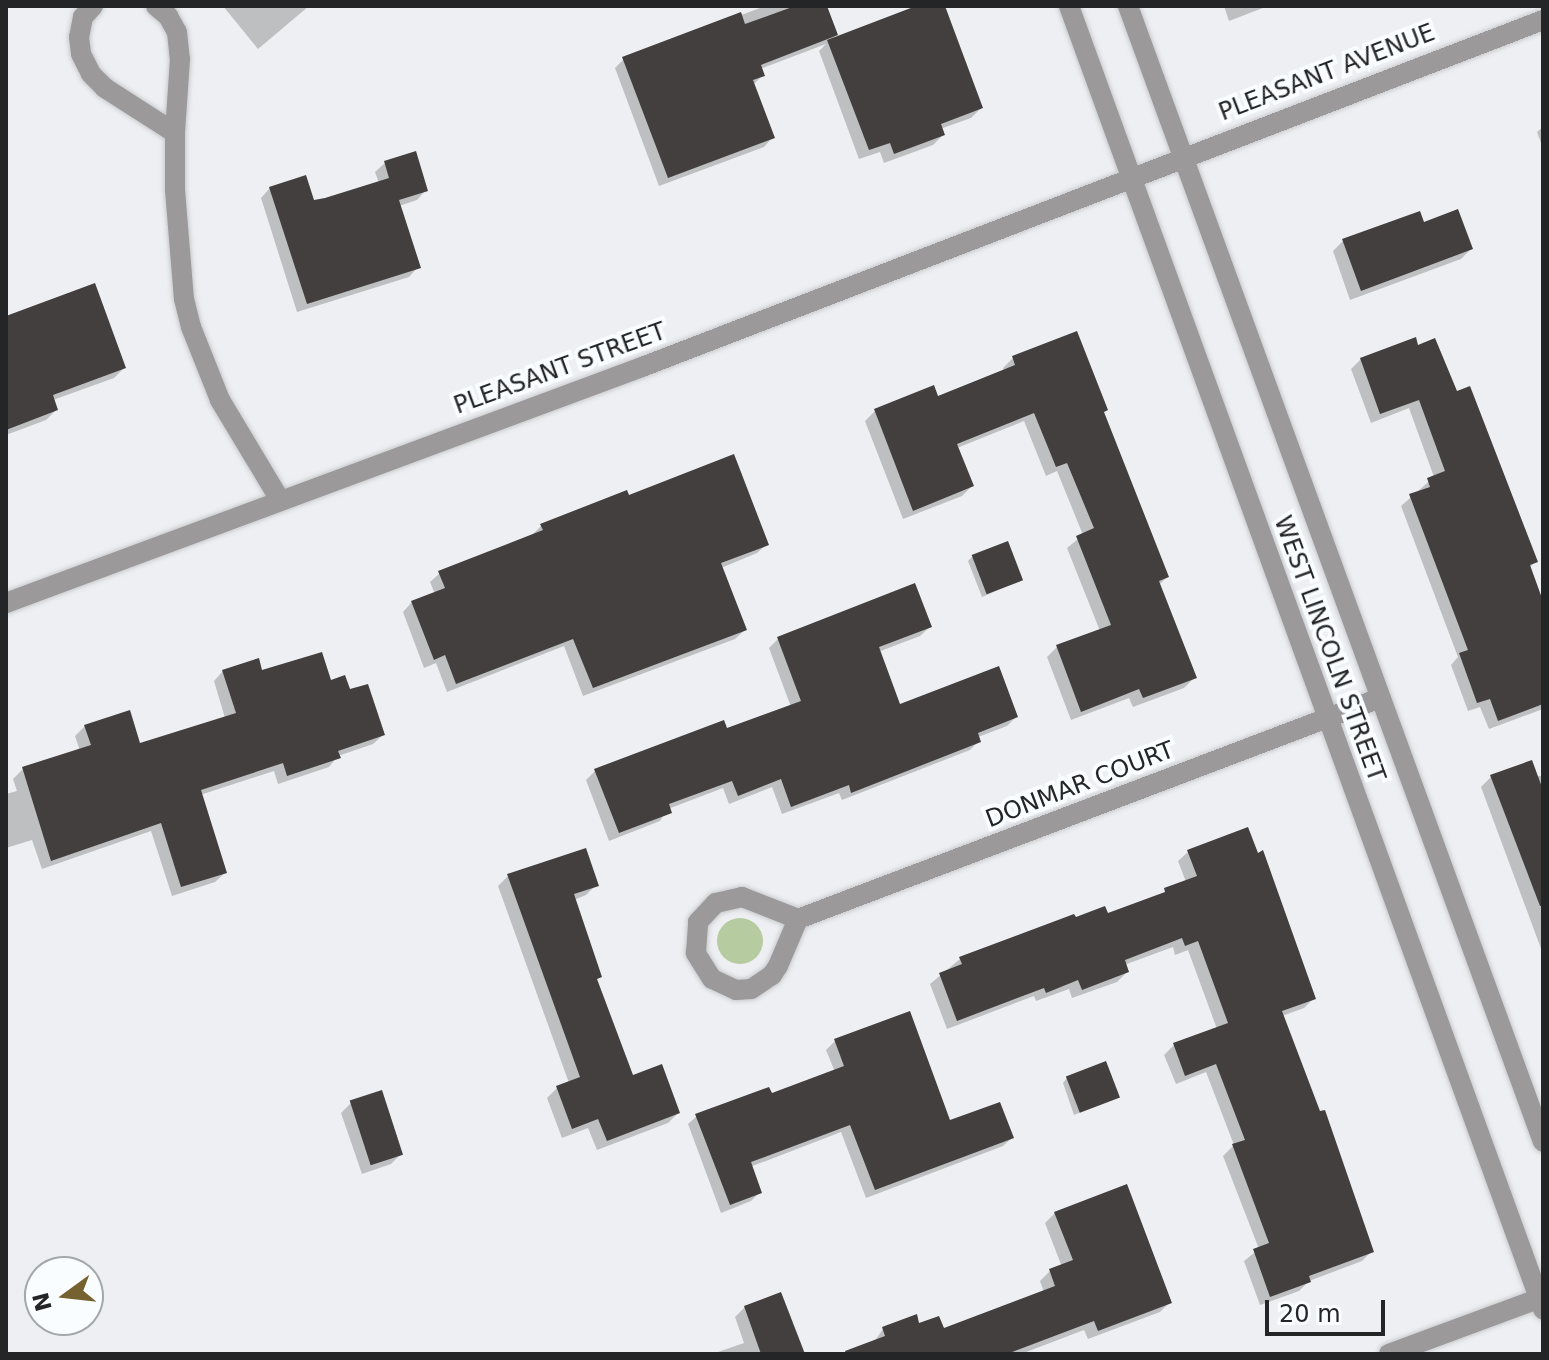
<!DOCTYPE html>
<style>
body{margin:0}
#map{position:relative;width:1549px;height:1360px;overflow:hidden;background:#edeff2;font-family:"DejaVu Sans",sans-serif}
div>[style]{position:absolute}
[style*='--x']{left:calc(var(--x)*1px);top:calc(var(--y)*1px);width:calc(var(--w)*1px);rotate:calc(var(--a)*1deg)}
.green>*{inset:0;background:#b7cba1}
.round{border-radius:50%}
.shadow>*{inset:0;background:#0003}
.building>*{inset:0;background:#423f3e;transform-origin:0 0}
.roads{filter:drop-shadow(0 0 2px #c9cbcd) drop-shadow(0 0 2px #c9cbcd)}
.minor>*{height:20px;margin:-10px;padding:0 10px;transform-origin:10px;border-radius:10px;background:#9b9999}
span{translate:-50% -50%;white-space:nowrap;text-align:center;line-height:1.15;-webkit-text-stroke:8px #fafdff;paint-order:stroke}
.street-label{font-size:24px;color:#242526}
.frame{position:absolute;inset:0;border:8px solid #242526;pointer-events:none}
.north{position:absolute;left:24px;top:1256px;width:80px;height:80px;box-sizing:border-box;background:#fafdff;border:2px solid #a4a7a8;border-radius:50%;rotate:255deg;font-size:22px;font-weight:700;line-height:32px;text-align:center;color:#242526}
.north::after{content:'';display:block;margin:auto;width:28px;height:36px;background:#766130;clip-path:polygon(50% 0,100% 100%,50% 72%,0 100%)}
.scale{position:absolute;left:1265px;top:1300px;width:120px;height:36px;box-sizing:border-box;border:4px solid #242526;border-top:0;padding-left:10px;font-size:24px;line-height:28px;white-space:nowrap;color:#242526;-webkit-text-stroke:6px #fafdff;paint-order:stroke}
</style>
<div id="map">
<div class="green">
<div class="round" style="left:717px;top:918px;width:46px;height:46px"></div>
</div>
<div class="shadow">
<div style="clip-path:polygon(223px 6px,309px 6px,258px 49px)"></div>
<div style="clip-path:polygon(765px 6px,825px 6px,836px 35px,830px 41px,922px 6px,943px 6px,981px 108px,971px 118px,940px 129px,943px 135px,933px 145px,884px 163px,880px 152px,859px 159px,819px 51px,826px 44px,760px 69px,763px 75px,754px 84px,772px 138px,764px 147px,659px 186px,615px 68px,624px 59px)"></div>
<div style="clip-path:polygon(1224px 6px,1268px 6px,1229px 21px)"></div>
<div style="clip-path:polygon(1543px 127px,1543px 148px,1537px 132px)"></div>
<div style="clip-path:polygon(385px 163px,426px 190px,417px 200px,399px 206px,418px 267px,409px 277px,297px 312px,261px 198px,270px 188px,313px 202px,379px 183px,375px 172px)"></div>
<div style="clip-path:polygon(1343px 241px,1471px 249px,1461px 259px,1350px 300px,1333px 251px)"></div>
<div style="clip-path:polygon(6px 318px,124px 368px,114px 378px,53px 400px,56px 410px,46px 420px,6px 435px)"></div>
<div style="clip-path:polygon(1417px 348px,1449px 383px,1536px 561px,1529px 568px,1543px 607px,1543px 709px,1489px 729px,1480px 707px,1468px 711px,1451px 665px,1458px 657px,1401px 506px,1434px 477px,1409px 408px,1371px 423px,1351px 369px,1361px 359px)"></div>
<div style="clip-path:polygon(1013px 358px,1102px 413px,1167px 577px,1159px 585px,1194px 678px,1184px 688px,1133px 707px,1129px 698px,1071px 720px,1047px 657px,1057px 647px,1100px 631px,1067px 548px,1083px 535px,1057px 471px,1046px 476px,1024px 421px,957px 448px,972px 486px,962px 496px,903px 519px,865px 421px,875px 411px,933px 388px,937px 398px,1004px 371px,1003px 368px)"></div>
<div style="clip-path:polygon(627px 498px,767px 544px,757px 553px,721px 568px,745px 630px,735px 639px,583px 696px,564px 646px,447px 692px,436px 663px,424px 668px,403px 612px,412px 602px,435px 594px,430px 582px,440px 573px,532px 535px,541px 526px)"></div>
<div style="clip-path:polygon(973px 556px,1021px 580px,982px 597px,968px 561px)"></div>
<div style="clip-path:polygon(930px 627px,920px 636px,878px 652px,899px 706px,1016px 717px,1007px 726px,978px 737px,979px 741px,970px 750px,842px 800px,839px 793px,782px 814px,772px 787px,729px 804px,723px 788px,668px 809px,660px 821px,609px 841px,586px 780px,595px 771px,726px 731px,791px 707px,769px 648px,778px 639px)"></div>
<div style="clip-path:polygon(223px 671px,329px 682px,348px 692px,383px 735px,373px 744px,338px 756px,329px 767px,278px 784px,274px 771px,200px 795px,225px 873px,215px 882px,172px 896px,151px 831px,42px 869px,32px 840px,6px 848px,6px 794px,17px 791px,13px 779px,23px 769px,80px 751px,75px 736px,85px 726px,139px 746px,225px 718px,214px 681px)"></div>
<div style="clip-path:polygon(1543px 776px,1543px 954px,1481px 787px,1491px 777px)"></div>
<div style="clip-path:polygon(1188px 852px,1314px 998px,1304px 1008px,1282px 1016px,1372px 1251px,1362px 1261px,1309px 1281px,1299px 1291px,1260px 1305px,1244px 1261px,1259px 1249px,1223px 1156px,1234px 1145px,1206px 1072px,1176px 1084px,1164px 1055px,1174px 1045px,1217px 1029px,1188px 950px,1175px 955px,1173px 947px,1124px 965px,1127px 972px,1117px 982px,1072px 998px,1069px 989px,1036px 1001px,1034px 996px,947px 1029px,930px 984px,960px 959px,1075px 919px,1106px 916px,1158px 896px,1186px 882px,1178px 861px)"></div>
<div style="clip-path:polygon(508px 876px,596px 885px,586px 895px,574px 900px,599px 977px,595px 981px,632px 1078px,678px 1113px,668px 1123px,597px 1150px,588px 1128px,562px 1138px,547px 1098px,557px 1088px,569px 1083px,498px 886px)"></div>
<div style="clip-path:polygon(835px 1041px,949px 1123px,1012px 1138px,1003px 1146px,866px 1198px,841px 1132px,750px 1167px,760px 1192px,751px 1201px,721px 1213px,688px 1124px,697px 1116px,771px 1096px,835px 1072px,826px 1050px)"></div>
<div style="clip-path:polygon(1067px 1078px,1118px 1096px,1074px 1115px,1063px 1083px)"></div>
<div style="clip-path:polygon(351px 1103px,401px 1154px,391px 1164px,362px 1174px,341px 1113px)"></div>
<div style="clip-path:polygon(1055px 1213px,1170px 1302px,1160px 1312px,1088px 1339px,1084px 1330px,1021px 1354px,857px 1354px,874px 1342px,883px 1329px,918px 1325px,942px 1331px,1044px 1292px,1040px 1281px,1050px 1271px,1062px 1267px,1045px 1223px)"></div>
<div style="clip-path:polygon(745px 1307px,802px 1354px,712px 1354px,744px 1343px,735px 1317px)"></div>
</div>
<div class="building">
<div style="clip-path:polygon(795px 6px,827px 6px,838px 35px,761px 65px,765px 76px,753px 80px,775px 138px,668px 178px,622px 57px,741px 12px,745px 24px)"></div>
<div style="clip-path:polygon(916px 6px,945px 6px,983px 108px,941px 124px,945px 135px,894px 154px,890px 143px,869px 150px,827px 40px)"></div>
<div style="clip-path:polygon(416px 151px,428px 191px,399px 200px,421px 268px,307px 304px,269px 187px,306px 175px,314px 200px,325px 198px,389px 178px,384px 161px)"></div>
<div style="clip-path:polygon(1458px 209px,1473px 249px,1361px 291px,1342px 239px,1420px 211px,1424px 222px)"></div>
<div style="clip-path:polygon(95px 283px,126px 368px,53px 395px,58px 410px,6px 430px,6px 316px)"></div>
<div style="clip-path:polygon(1077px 331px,1108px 410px,1104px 412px,1169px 577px,1159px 581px,1197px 678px,1143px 698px,1139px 689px,1081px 712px,1056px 645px,1111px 625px,1076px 536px,1094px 528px,1067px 463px,1056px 467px,1034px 413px,957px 444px,974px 486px,913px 511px,874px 409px,934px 385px,938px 396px,1015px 365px,1012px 356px)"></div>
<div style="clip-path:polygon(1416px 337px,1418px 345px,1435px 338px,1457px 391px,1470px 386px,1538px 562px,1530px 565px,1543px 601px,1543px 704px,1498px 721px,1490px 699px,1477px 703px,1459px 653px,1468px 650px,1409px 494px,1430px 487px,1427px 478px,1445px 471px,1419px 400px,1380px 414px,1360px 358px)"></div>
<div style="clip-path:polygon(734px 454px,769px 545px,721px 563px,747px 630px,593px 688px,573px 639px,456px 684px,445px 655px,434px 660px,411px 601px,445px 588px,438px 571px,543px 530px,540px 524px,627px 490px,629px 495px)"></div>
<div style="left:1008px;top:541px;width:42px;height:39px;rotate:69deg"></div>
<div style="clip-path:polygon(915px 583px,932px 627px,879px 647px,900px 704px,999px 666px,1018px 717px,978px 733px,981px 742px,851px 793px,849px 785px,791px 807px,781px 779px,738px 796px,732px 781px,669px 804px,672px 813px,619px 833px,594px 769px,724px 720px,727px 728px,801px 701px,777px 637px)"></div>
<div style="clip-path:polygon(322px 652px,331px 680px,345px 675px,350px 689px,368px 684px,385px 735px,338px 751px,341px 758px,287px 776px,283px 763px,201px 790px,227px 873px,181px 887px,161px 823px,51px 861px,22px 767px,91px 745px,84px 725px,130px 710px,140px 743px,236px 713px,222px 670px,259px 658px,262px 670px)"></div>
<div style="clip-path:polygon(1532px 760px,1543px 790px,1543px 906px,1540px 906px,1490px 775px)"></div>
<div style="clip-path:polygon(1248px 827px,1258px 853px,1263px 850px,1316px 999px,1282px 1011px,1320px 1111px,1325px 1110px,1374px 1252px,1309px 1276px,1311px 1282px,1270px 1297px,1253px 1249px,1269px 1243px,1232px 1144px,1245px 1140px,1216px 1064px,1185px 1076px,1173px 1043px,1228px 1023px,1198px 941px,1185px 946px,1182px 938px,1125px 960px,1129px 972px,1082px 990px,1078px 980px,1046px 993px,1044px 988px,957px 1021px,939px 973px,962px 964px,959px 957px,1074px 914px,1076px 917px,1105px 906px,1108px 913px,1165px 892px,1164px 888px,1197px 876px,1187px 850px)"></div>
<div style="clip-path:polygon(586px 848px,599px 886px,574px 894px,602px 977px,597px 979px,633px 1075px,662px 1064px,680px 1113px,607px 1141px,598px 1119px,572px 1129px,556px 1086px,580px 1077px,507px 874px)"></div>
<div style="clip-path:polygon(910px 1011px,950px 1120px,1000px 1102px,1014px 1138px,875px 1190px,850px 1125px,751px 1162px,762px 1193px,730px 1205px,695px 1114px,769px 1087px,772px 1093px,844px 1066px,834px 1039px)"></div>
<div style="left:1106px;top:1061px;width:39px;height:43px;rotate:69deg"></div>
<div style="left:382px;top:1090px;width:68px;height:34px;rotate:72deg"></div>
<div style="clip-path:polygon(1127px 1184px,1172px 1303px,1098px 1331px,1094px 1321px,1007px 1354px,846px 1354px,845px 1351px,885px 1336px,882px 1327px,917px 1314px,919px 1323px,939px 1316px,944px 1328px,1055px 1286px,1049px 1269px,1073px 1260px,1054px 1212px)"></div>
<div style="clip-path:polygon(781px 1292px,805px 1354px,761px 1354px,744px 1306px)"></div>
</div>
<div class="roads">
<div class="minor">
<div style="--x:93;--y:6;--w:15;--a:132"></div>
<div style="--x:83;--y:17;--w:20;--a:101"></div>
<div style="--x:79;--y:37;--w:17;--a:83"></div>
<div style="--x:81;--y:54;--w:22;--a:63"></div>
<div style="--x:91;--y:74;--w:20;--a:45"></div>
<div style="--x:105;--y:88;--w:83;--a:32.7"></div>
<div style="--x:156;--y:6;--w:16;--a:40"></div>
<div style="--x:168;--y:16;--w:18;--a:61"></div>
<div style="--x:177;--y:32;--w:27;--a:84"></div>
<div style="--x:180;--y:59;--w:74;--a:93.9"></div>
<div style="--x:175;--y:133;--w:57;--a:90"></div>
<div style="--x:175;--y:190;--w:109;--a:85.3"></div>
<div style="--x:184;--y:299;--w:29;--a:76"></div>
<div style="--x:191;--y:327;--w:79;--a:68.3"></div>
<div style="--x:220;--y:400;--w:117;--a:59"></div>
<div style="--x:1069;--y:6;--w:1387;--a:70.01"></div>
<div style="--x:1128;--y:6;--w:1209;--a:69.93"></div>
<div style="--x:6;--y:603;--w:678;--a:-20.36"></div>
<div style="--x:642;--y:367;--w:966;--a:-21.06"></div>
<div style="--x:798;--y:919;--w:51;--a:113.1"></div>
<div style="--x:778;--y:966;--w:11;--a:124"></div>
<div style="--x:772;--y:975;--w:25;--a:146"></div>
<div style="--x:751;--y:989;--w:15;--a:176"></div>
<div style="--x:736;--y:990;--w:26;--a:-155"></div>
<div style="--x:712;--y:979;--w:31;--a:-122"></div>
<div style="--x:696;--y:953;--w:31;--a:-86"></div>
<div style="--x:698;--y:922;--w:26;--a:-47"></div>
<div style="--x:716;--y:903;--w:27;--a:-13"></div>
<div style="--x:742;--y:897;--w:60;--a:21.4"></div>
<div style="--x:798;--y:919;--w:623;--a:-20.79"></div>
<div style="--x:1389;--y:1354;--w:164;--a:-20.3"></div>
</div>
</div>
<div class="street-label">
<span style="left:1327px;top:73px;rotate:-21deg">PLEASANT AVENUE</span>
<span style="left:560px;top:369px;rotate:-20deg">PLEASANT STREET</span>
<span style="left:1329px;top:649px;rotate:70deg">WEST LINCOLN STREET</span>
<span style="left:1080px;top:785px;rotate:-21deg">DONMAR COURT</span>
</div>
<div class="frame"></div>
<div class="north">N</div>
<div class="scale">20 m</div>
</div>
